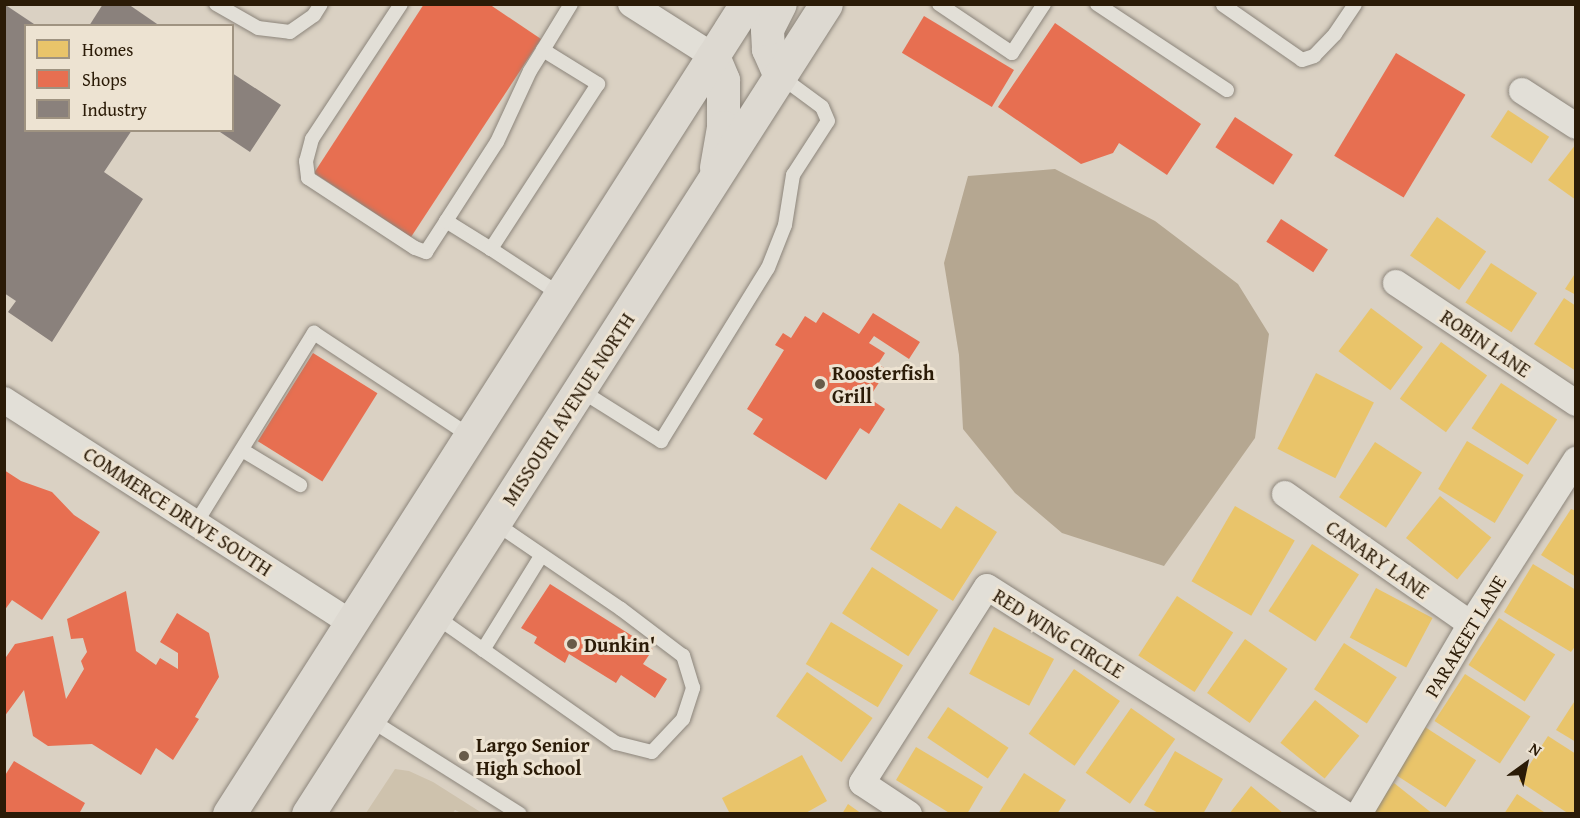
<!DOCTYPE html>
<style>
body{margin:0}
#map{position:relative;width:1580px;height:818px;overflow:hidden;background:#dad1c3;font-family:"Gentium Book Plus",serif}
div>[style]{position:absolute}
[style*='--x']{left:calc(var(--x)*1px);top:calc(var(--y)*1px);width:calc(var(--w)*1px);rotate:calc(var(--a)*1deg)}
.green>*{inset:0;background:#cec2ad}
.water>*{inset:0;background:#b5a791}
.homes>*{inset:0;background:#e9c46a;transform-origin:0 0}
.shops>*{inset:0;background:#e76f51;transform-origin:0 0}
.industry>*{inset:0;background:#8a817c}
.roads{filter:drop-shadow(0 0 2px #8c857b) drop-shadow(0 0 2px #8c857b)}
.service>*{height:14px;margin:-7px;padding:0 7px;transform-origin:7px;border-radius:7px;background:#e2dfd7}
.minor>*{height:26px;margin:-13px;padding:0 13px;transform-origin:13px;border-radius:13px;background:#e2dfd7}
.primary>*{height:33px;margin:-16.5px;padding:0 16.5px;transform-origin:16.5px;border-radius:16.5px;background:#ddd9d1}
.dots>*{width:16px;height:16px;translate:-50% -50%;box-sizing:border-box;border:3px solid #ede3d2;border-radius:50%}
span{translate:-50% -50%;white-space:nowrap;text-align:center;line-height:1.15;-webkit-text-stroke:6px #ede3d2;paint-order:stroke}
.street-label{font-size:20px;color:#2b1b07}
.poi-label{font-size:20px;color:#2b1b07;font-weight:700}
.left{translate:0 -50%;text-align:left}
.frame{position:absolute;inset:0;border:6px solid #2b1b07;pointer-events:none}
.legend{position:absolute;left:24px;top:24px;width:210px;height:108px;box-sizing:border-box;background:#ede3d2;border:2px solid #9f9381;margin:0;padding:8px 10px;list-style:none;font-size:18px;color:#2b1b07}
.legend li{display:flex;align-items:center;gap:12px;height:30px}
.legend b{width:30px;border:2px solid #9f9381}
.north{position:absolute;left:1496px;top:734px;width:60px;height:60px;-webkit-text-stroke:4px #ede3d2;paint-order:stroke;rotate:33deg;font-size:16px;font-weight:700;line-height:24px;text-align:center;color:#2b1b07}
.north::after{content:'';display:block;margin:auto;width:21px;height:27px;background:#2b1b07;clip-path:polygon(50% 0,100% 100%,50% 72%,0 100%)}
</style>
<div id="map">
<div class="green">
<div style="clip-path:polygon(395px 769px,409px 771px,433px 782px,482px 813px,461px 813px,455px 810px,452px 814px,366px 813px)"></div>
</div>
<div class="water">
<div style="clip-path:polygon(1055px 169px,1155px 221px,1238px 284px,1269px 334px,1255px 438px,1164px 566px,1062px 533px,1015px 493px,963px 429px,959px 355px,944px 263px,968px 176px)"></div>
</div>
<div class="homes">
<div style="left:1508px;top:110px;width:49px;height:32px;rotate:33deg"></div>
<div style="clip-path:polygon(1576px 144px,1576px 200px,1548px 180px)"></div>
<div style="left:1437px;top:217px;width:60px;height:47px;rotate:35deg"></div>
<div style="left:1491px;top:263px;width:55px;height:47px;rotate:33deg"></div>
<div style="clip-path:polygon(1576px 272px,1576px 295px,1565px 289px)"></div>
<div style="clip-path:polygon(1564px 298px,1576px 306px,1576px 371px,1534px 344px)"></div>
<div style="left:1371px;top:308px;width:65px;height:54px;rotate:37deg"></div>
<div style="left:1441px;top:342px;width:57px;height:70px;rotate:36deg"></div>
<div style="left:1316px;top:373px;width:65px;height:85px;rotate:27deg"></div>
<div style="left:1501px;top:383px;width:67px;height:54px;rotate:33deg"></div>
<div style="left:1467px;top:441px;width:66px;height:56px;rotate:31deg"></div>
<div style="left:1375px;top:442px;width:56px;height:66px;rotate:33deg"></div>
<div style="left:1440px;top:496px;width:66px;height:54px;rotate:39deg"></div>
<div style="clip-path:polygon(899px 503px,941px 529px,956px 506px,997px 532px,953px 601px,870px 549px)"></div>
<div style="left:1235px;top:506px;width:69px;height:87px;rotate:30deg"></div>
<div style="clip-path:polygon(1571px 509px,1576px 511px,1576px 577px,1541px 555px)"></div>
<div style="left:1312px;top:544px;width:56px;height:80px;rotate:33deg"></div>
<div style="clip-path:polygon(1533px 564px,1576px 590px,1576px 645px,1571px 652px,1504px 612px)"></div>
<div style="left:872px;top:567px;width:79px;height:55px;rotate:33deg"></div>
<div style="left:1376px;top:588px;width:64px;height:56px;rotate:28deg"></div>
<div style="left:1177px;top:596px;width:67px;height:71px;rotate:33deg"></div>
<div style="left:1499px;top:618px;width:67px;height:56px;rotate:33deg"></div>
<div style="left:831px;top:622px;width:84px;height:49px;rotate:31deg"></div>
<div style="left:994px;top:627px;width:68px;height:53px;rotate:28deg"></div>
<div style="left:1245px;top:639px;width:52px;height:66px;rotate:35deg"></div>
<div style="left:1344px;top:643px;width:63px;height:55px;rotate:33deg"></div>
<div style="left:1074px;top:669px;width:56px;height:79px;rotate:35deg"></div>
<div style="left:807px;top:672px;width:80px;height:54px;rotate:35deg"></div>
<div style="left:1465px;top:674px;width:78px;height:56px;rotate:33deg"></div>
<div style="clip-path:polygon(1576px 699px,1576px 742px,1556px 730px)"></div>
<div style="left:1315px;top:700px;width:57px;height:55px;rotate:39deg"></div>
<div style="left:948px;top:707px;width:73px;height:37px;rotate:34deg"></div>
<div style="left:1131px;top:708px;width:54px;height:79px;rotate:35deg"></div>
<div style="left:1425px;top:727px;width:61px;height:56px;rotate:33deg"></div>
<div style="clip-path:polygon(1548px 736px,1576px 754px,1576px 814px,1569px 814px,1519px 781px)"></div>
<div style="clip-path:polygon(916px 747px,983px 787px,967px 814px,951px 814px,896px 780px)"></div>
<div style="clip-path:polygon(1175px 751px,1223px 779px,1203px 814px,1160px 814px,1144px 805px)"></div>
<div style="clip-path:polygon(802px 755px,827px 801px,804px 814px,730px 814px,722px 798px)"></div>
<div style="clip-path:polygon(1024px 773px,1066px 800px,1057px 814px,998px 814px)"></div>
<div style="clip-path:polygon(1394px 783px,1433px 814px,1370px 814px)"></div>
<div style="clip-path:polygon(1251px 786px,1284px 814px,1229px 814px)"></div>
<div style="clip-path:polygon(1517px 794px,1547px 814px,1504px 814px)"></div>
<div style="clip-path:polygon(848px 804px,862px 814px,842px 814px)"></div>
</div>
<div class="shops">
<div style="clip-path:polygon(424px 4px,489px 4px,541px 39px,411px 237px,314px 173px)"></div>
<div style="left:924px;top:16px;width:105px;height:43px;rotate:31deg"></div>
<div style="clip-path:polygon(1055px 23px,1201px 124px,1167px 175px,1119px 143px,1113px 153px,1081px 164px,998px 107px)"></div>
<div style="left:1396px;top:53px;width:81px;height:120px;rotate:31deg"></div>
<div style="left:1235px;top:117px;width:69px;height:36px;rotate:33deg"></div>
<div style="left:1281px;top:219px;width:56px;height:27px;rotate:33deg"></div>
<div style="clip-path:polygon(823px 312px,859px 334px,873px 313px,920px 342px,909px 359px,874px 336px,869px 343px,885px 353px,878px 364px,887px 370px,869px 398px,885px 409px,869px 434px,860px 428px,826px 480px,753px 434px,763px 419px,747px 409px,784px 350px,775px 345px,783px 333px,791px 338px,805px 316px,816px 323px)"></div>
<div style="left:313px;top:353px;width:76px;height:104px;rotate:32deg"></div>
<div style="clip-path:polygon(4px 470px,21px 481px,52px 492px,74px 515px,100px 532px,42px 620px,12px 600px,4px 611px)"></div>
<div style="clip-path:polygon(550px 584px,653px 649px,643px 664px,667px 679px,655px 698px,621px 675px,616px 683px,569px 654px,565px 663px,534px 643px,537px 637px,521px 628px)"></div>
<div style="clip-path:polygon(126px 591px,136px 651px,156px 665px,160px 658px,178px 669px,178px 653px,160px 642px,177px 613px,209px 633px,219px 677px,195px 717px,199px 719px,173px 760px,156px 748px,141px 775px,92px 744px,48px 746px,33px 736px,24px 690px,4px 717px,4px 660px,15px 644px,53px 636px,66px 699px,84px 669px,81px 661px,87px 652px,83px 638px,71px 639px,67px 619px)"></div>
<div style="clip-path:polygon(14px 761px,85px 803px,79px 814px,4px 814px,4px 777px)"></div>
</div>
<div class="industry">
<div style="clip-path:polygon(4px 4px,37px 26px,26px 26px,26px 130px,132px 130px,104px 172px,143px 199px,52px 342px,8px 312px,16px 301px,4px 293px)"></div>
<div style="clip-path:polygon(103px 4px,128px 4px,160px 26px,89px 26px)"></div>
<div style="clip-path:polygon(232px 73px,281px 105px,250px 152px,217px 130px,232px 130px)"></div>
</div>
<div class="roads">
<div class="service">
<div style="--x:216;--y:4;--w:48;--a:29.7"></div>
<div style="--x:258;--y:28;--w:32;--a:7"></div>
<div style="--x:290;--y:32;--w:29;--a:-35"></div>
<div style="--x:314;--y:15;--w:13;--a:-58"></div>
<div style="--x:401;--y:4;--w:162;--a:123.4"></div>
<div style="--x:312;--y:139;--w:23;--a:105"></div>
<div style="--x:306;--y:161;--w:17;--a:83"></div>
<div style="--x:308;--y:178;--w:128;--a:33.2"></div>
<div style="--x:415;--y:248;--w:12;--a:20"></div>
<div style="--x:426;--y:252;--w:37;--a:-57"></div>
<div style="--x:939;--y:4;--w:88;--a:33.9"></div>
<div style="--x:1012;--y:53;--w:59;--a:-56.9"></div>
<div style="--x:1097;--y:4;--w:156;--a:33.5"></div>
<div style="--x:1223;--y:5;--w:96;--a:34.8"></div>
<div style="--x:1302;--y:60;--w:13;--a:-18"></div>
<div style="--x:1314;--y:56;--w:30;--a:-46"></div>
<div style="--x:1335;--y:34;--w:36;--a:-56"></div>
<div style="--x:543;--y:50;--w:65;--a:31.7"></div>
<div style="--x:598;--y:84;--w:197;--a:123"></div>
<div style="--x:491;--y:249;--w:53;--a:-148.1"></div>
<div style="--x:446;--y:221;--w:94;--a:-57.2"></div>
<div style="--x:497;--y:142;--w:78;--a:-65.1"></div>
<div style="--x:530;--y:71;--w:25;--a:-58"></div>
<div style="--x:543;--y:50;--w:54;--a:-58.7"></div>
<div style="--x:491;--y:249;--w:84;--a:33.3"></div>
<div style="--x:580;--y:390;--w:96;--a:32.2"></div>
<div style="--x:661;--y:441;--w:203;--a:-58.3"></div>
<div style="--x:768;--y:268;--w:46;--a:-68.4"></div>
<div style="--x:785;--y:225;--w:51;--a:-80.9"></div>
<div style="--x:793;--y:175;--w:64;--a:-57.1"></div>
<div style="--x:828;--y:121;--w:15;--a:-113"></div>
<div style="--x:822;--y:107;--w:52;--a:-143.6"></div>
<div style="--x:242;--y:450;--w:68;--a:31.1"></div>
<div style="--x:196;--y:523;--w:224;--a:-58.2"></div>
<div style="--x:314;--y:333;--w:187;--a:33.4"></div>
<div style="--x:435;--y:616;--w:221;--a:35.1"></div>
<div style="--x:616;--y:743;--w:37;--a:14"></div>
<div style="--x:652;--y:752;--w:45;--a:-46.8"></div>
<div style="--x:683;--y:719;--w:33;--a:-72"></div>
<div style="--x:693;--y:688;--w:34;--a:-107"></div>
<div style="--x:683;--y:656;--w:78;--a:-142.8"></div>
<div style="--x:621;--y:609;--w:153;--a:-145.7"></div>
<div style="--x:483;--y:650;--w:110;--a:-58.3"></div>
<div style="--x:369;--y:719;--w:178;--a:32.2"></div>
</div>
<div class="minor">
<div style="--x:631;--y:4;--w:97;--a:32.4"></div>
<div style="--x:1522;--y:91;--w:64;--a:32.9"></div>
<div style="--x:1396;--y:283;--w:216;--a:33.7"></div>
<div style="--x:4;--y:400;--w:412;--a:32.7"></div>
<div style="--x:1285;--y:494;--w:227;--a:35"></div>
<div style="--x:909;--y:814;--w:56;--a:-146.6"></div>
<div style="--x:862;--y:783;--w:232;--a:-57.5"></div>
<div style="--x:987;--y:587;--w:424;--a:32.4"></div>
<div style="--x:1359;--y:814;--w:221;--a:-59.5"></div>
<div style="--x:1471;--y:624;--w:195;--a:-57.4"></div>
</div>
<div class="primary">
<div style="--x:713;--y:56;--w:26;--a:67"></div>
<div style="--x:723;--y:80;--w:47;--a:90"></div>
<div style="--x:723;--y:127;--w:41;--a:99.9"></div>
<div style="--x:780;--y:76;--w:30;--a:-114"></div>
<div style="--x:768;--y:49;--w:20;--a:-93"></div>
<div style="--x:767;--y:29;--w:28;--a:-63"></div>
<div style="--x:229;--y:814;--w:961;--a:-57.45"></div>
<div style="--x:308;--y:814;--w:961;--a:-57.4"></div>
</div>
</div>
<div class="dots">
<div style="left:820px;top:384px;background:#685b49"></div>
<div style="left:572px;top:644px;background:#685b49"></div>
<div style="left:464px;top:756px;background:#685b49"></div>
</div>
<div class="street-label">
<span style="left:1486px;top:343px;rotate:34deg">ROBIN LANE</span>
<span style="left:568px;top:409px;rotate:-57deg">MISSOURI AVENUE NORTH</span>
<span style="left:178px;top:511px;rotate:33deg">COMMERCE DRIVE SOUTH</span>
<span style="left:1378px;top:559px;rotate:35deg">CANARY LANE</span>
<span style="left:1059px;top:633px;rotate:32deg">RED WING CIRCLE</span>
<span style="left:1465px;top:636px;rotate:-59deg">PARAKEET LANE</span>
</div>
<div class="poi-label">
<span class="left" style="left:832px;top:384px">Roosterfish<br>Grill</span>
<span class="left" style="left:584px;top:644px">Dunkin'</span>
<span class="left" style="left:476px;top:756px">Largo Senior<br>High School</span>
</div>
<div class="frame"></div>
<ul class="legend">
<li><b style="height:16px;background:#e9c46a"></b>Homes</li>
<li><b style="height:16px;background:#e76f51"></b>Shops</li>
<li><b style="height:16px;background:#8a817c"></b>Industry</li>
</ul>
<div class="north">N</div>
</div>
